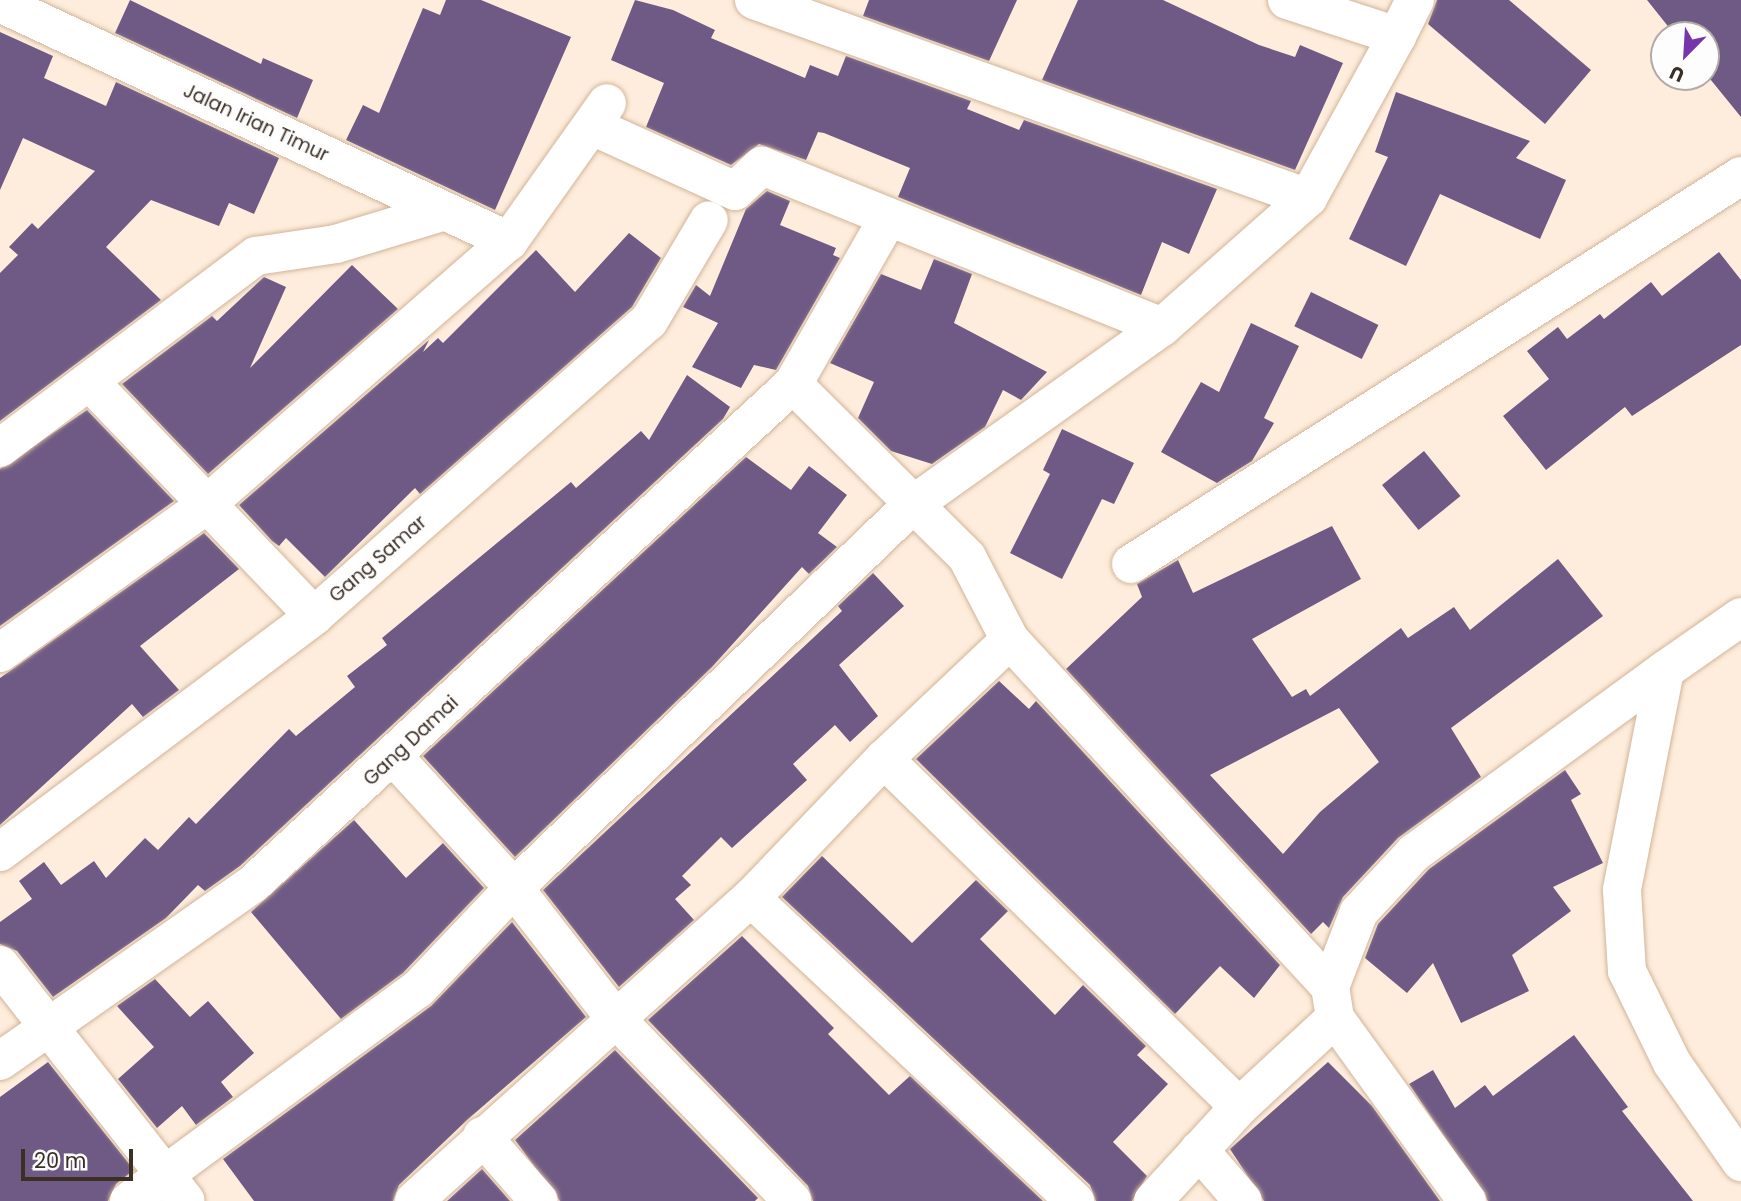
<!DOCTYPE html>
<style>
body{margin:0}
#map{position:relative;width:1741px;height:1201px;overflow:hidden;background:#feeddc;font-family:Poppins,sans-serif}
div>[style]{position:absolute}
[style*='--x']{left:calc(var(--x)*1px);top:calc(var(--y)*1px);width:calc(var(--w)*1px);rotate:calc(var(--a)*1deg)}
.building>*{inset:0;background:#6e5a85;transform-origin:0 0}
.roads{filter:drop-shadow(0 0 2px #d1b59a) drop-shadow(0 0 2px #d1b59a)}
.street>*{height:38px;margin:-19px;padding:0 19px;transform-origin:19px;border-radius:19px;background:#fff}
span{translate:-50% -50%;white-space:nowrap;text-align:center;line-height:1.15;-webkit-text-stroke:7px #fdfdfd;paint-order:stroke}
.street-label{font-size:19px;color:#3c3026}
.north{position:absolute;left:1650px;top:21px;width:70px;height:70px;box-sizing:border-box;background:#fdfdfd;border:2px solid #b0aba7;border-radius:50%;rotate:204deg;font-size:19px;font-weight:700;line-height:28px;text-align:center;color:#3c3026}
.north::after{content:'';display:block;margin:auto;width:24px;height:32px;background:#7636ab;clip-path:polygon(50% 0,100% 100%,50% 72%,0 100%)}
.scale{position:absolute;left:21px;top:1149px;width:112px;height:32px;box-sizing:border-box;border:4px solid #3c3026;border-top:0;padding-left:9px;font-size:21px;line-height:24px;white-space:nowrap;color:#3c3026;-webkit-text-stroke:5px #fdfdfd;paint-order:stroke}
</style>
<div id="map">
<div class="building">
<div style="clip-path:polygon(130px 0,261px 64px,263px 58px,313px 80px,297px 118px,115px 33px)"></div>
<div style="clip-path:polygon(446px 0,481px 0,571px 37px,495px 210px,346px 140px,363px 105px,379px 113px,423px 8px,440px 15px)"></div>
<div style="clip-path:polygon(635px 0,673px 10px,715px 30px,711px 38px,805px 78px,810px 65px,838px 76px,846px 56px,971px 101px,967px 109px,1019px 130px,1024px 120px,1217px 189px,1189px 254px,1162px 242px,1141px 295px,898px 197px,910px 168px,824px 133px,818px 132px,806px 160px,759px 144px,731px 165px,646px 127px,664px 83px,611px 60px)"></div>
<div style="clip-path:polygon(869px 0,1017px 0,989px 61px,863px 16px)"></div>
<div style="clip-path:polygon(1078px 0,1163px 0,1259px 45px,1295px 57px,1300px 45px,1343px 63px,1295px 170px,1042px 80px)"></div>
<div style="clip-path:polygon(1437px 0,1509px 0,1591px 70px,1545px 124px,1428px 24px)"></div>
<div style="clip-path:polygon(1647px 0,1741px 0,1741px 117px,1706px 74px,1706px 35px,1675px 35px)"></div>
<div style="clip-path:polygon(0 32px,53px 56px,44px 78px,106px 106px,116px 82px,279px 158px,254px 214px,229px 203px,219px 226px,151px 200px,106px 247px,161px 300px,0 421px,0 273px,18px 255px,9px 247px,32px 223px,38px 229px,95px 171px,23px 138px,0 190px)"></div>
<div style="clip-path:polygon(1396px 92px,1530px 141px,1516px 158px,1566px 180px,1540px 239px,1440px 194px,1406px 266px,1349px 239px,1388px 157px,1375px 152px)"></div>
<div style="clip-path:polygon(767px 191px,790px 201px,780px 225px,836px 248px,833px 255px,840px 258px,776px 370px,754px 365px,741px 388px,692px 367px,718px 323px,683px 307px,696px 285px,710px 296px,746px 209px)"></div>
<div style="clip-path:polygon(629px 233px,661px 258px,632px 307px,420px 494px,415px 488px,325px 577px,286px 538px,279px 546px,272px 541px,239px 505px,429px 340px,423px 352px,438px 338px,443px 343px,536px 250px,575px 292px)"></div>
<div style="clip-path:polygon(1719px 252px,1741px 280px,1741px 345px,1632px 416px,1625px 407px,1546px 470px,1503px 416px,1549px 379px,1527px 351px,1558px 327px,1567px 339px,1600px 314px,1604px 319px,1651px 282px,1662px 296px)"></div>
<div style="clip-path:polygon(934px 259px,972px 274px,954px 323px,1047px 372px,1021px 400px,1003px 390px,985px 427px,932px 464px,891px 451px,858px 418px,874px 382px,830px 363px,881px 274px,921px 290px)"></div>
<div style="clip-path:polygon(352px 265px,398px 309px,208px 474px,122px 384px,212px 316px,217px 321px,264px 277px,286px 287px,250px 368px)"></div>
<div style="left:1311px;top:292px;width:75px;height:38px;rotate:26deg"></div>
<div style="clip-path:polygon(1251px 323px,1299px 346px,1264px 418px,1274px 423px,1252px 461px,1217px 483px,1161px 452px,1201px 382px,1219px 392px)"></div>
<div style="clip-path:polygon(687px 375px,730px 407px,723px 419px,240px 866px,205px 891px,198px 885px,166px 918px,53px 997px,17px 951px,0 944px,0 922px,32px 899px,19px 881px,44px 862px,61px 885px,94px 861px,106px 878px,145px 838px,158px 850px,189px 817px,196px 824px,289px 729px,296px 736px,355px 687px,347px 676px,387px 645px,382px 638px,571px 482px,576px 488px,641px 431px,649px 440px)"></div>
<div style="clip-path:polygon(87px 410px,174px 501px,0 626px,0 469px)"></div>
<div style="clip-path:polygon(1062px 429px,1134px 463px,1114px 504px,1102px 499px,1062px 579px,1010px 553px,1050px 474px,1043px 470px)"></div>
<div style="left:1424px;top:451px;width:58px;height:54px;rotate:51deg"></div>
<div style="clip-path:polygon(746px 457px,791px 490px,809px 466px,847px 495px,818px 533px,837px 547px,809px 574px,802px 567px,712px 667px,515px 857px,423px 756px)"></div>
<div style="clip-path:polygon(evenodd,1332px 526px,1361px 579px,1252px 639px,1292px 697px,1306px 689px,1310px 696px,1401px 628px,1408px 638px,1454px 607px,1470px 630px,1558px 559px,1603px 616px,1451px 728px,1481px 777px,1398px 838px,1343px 897px,1329px 928px,1323px 922px,1311px 934px,1066px 669px,1142px 597px,1137px 584px,1178px 560px,1193px 593px,1332px 526px,1339px 708px,1379px 762px,1320px 812px,1283px 854px,1210px 775px,1339px 708px)"></div>
<div style="clip-path:polygon(204px 533px,239px 569px,140px 646px,179px 690px,143px 717px,132px 704px,0 825px,0 678px)"></div>
<div style="clip-path:polygon(873px 573px,904px 606px,839px 665px,878px 716px,850px 742px,835px 725px,793px 764px,807px 780px,732px 848px,721px 837px,682px 876px,691px 885px,675px 899px,694px 920px,619px 987px,543px 890px,842px 611px,838px 606px)"></div>
<div style="clip-path:polygon(999px 681px,1029px 709px,1036px 701px,1280px 965px,1254px 998px,1220px 966px,1175px 1014px,916px 759px)"></div>
<div style="clip-path:polygon(1565px 770px,1581px 794px,1571px 800px,1603px 863px,1553px 887px,1571px 911px,1512px 955px,1529px 991px,1461px 1023px,1433px 963px,1407px 993px,1365px 958px,1378px 924px,1429px 869px)"></div>
<div style="clip-path:polygon(354px 820px,406px 878px,443px 843px,484px 888px,403px 973px,341px 1019px,251px 912px)"></div>
<div style="clip-path:polygon(822px 856px,912px 943px,976px 880px,1008px 911px,980px 939px,1055px 1015px,1083px 985px,1146px 1046px,1137px 1055px,1168px 1084px,1113px 1142px,1147px 1176px,1132px 1201px,1096px 1201px,1090px 1185px,782px 897px)"></div>
<div style="clip-path:polygon(512px 922px,586px 1017px,467px 1120px,399px 1185px,393px 1201px,254px 1201px,223px 1159px,431px 1006px)"></div>
<div style="clip-path:polygon(742px 936px,834px 1028px,828px 1034px,889px 1095px,910px 1076px,1043px 1201px,813px 1201px,808px 1186px,648px 1020px)"></div>
<div style="clip-path:polygon(155px 979px,190px 1017px,208px 1001px,254px 1053px,221px 1082px,233px 1097px,196px 1125px,182px 1106px,157px 1128px,118px 1079px,154px 1047px,117px 1006px)"></div>
<div style="clip-path:polygon(1574px 1035px,1628px 1107px,1622px 1111px,1693px 1201px,1488px 1201px,1409px 1084px,1433px 1070px,1455px 1108px,1485px 1085px,1493px 1096px)"></div>
<div style="clip-path:polygon(615px 1050px,758px 1198px,755px 1201px,560px 1201px,515px 1140px)"></div>
<div style="clip-path:polygon(48px 1062px,134px 1170px,116px 1184px,108px 1201px,0 1201px,0 1097px)"></div>
<div style="clip-path:polygon(1328px 1062px,1372px 1106px,1440px 1201px,1264px 1201px,1230px 1149px)"></div>
<div style="clip-path:polygon(482px 1169px,510px 1201px,447px 1201px)"></div>
</div>
<div class="roads">
<div class="street">
<div style="--x:754;--y:0;--w:588;--a:19.67"></div>
<div style="--x:1287;--y:0;--w:116;--a:18.1"></div>
<div style="--x:1397;--y:36;--w:40;--a:-63.4"></div>
<div style="--x:2;--y:4;--w:560;--a:25.05"></div>
<div style="--x:592;--y:126;--w:157;--a:24.4"></div>
<div style="--x:735;--y:191;--w:37;--a:-43"></div>
<div style="--x:762;--y:166;--w:431;--a:21.9"></div>
<div style="--x:0;--y:448;--w:320;--a:-36.9"></div>
<div style="--x:256;--y:256;--w:81;--a:-8.5"></div>
<div style="--x:336;--y:244;--w:114;--a:-16.8"></div>
<div style="--x:1131;--y:564;--w:723;--a:-32.46"></div>
<div style="--x:314;--y:616;--w:155;--a:-133.7"></div>
<div style="--x:207;--y:504;--w:400;--a:-41.1"></div>
<div style="--x:509;--y:241;--w:169;--a:-54.6"></div>
<div style="--x:1741;--y:617;--w:93;--a:145.1"></div>
<div style="--x:1665;--y:670;--w:224;--a:101.1"></div>
<div style="--x:1622;--y:890;--w:81;--a:86.5"></div>
<div style="--x:1627;--y:971;--w:102;--a:63.9"></div>
<div style="--x:1672;--y:1063;--w:121;--a:55.1"></div>
<div style="--x:1010;--y:640;--w:472;--a:47.3"></div>
<div style="--x:0;--y:653;--w:255;--a:-35.7"></div>
<div style="--x:207;--y:504;--w:170;--a:-133.8"></div>
<div style="--x:394;--y:757;--w:178;--a:47.5"></div>
<div style="--x:514;--y:888;--w:163;--a:52.2"></div>
<div style="--x:614;--y:1017;--w:256;--a:45.9"></div>
<div style="--x:884;--y:759;--w:497;--a:44.4"></div>
<div style="--x:0;--y:852;--w:393;--a:-36.9"></div>
<div style="--x:314;--y:616;--w:446;--a:-41.4"></div>
<div style="--x:649;--y:321;--w:117;--a:-59.3"></div>
<div style="--x:751;--y:898;--w:444;--a:43.1"></div>
<div style="--x:0;--y:965;--w:300;--a:51.8"></div>
<div style="--x:1335;--y:1018;--w:226;--a:54.2"></div>
<div style="--x:0;--y:1061;--w:310;--a:-35"></div>
<div style="--x:254;--y:883;--w:735;--a:-42.79"></div>
<div style="--x:793;--y:384;--w:189;--a:-60.2"></div>
<div style="--x:482;--y:1136;--w:86;--a:48.8"></div>
<div style="--x:1199;--y:1150;--w:67;--a:49.2"></div>
<div style="--x:129;--y:1201;--w:358;--a:-36.3"></div>
<div style="--x:418;--y:989;--w:139;--a:-46.5"></div>
<div style="--x:514;--y:888;--w:551;--a:-43.9"></div>
<div style="--x:911;--y:506;--w:308;--a:-35.5"></div>
<div style="--x:1162;--y:327;--w:195;--a:-41.5"></div>
<div style="--x:1308;--y:198;--w:185;--a:-61.2"></div>
<div style="--x:414;--y:1201;--w:453;--a:-42"></div>
<div style="--x:751;--y:898;--w:192;--a:-46.3"></div>
<div style="--x:884;--y:759;--w:173;--a:-43.4"></div>
<div style="--x:1010;--y:640;--w:93;--a:-117.4"></div>
<div style="--x:967;--y:557;--w:245;--a:-135.2"></div>
<div style="--x:1153;--y:1201;--w:127;--a:-47.5"></div>
<div style="--x:1239;--y:1107;--w:131;--a:-42.8"></div>
<div style="--x:1335;--y:1018;--w:31;--a:-99"></div>
<div style="--x:1330;--y:987;--w:80;--a:-68.9"></div>
<div style="--x:1359;--y:912;--w:81;--a:-47"></div>
<div style="--x:1414;--y:853;--w:311;--a:-36.1"></div>
</div>
</div>
<div class="street-label">
<span style="left:256px;top:123px;rotate:25deg">Jalan Irian Timur</span>
<span style="left:378px;top:559px;rotate:-41deg">Gang Samar</span>
<span style="left:411px;top:741px;rotate:-43deg">Gang Damai</span>
</div>
<div class="north">U</div>
<div class="scale">20 m</div>
</div>
